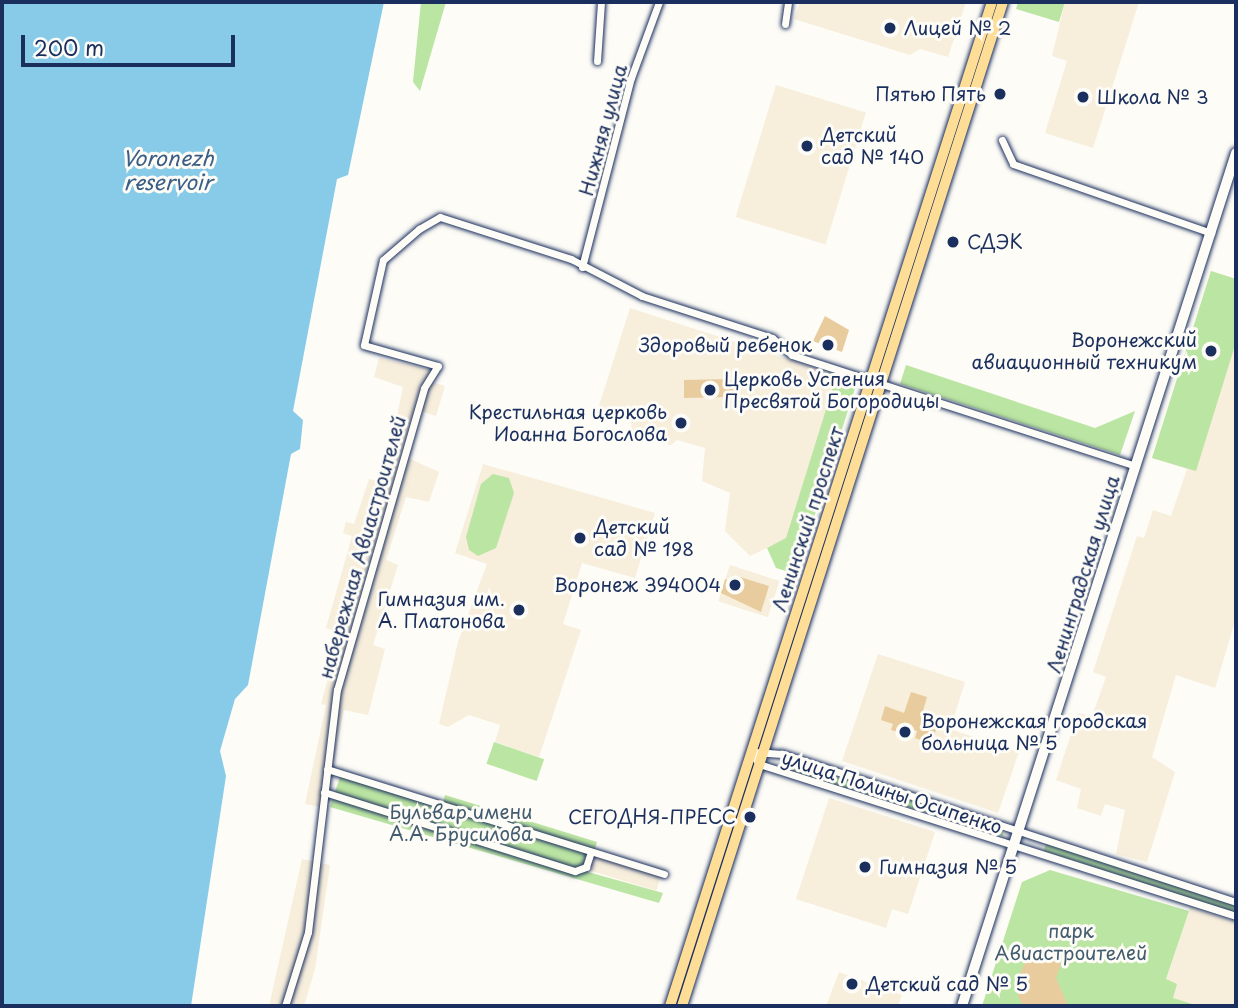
<!DOCTYPE html>
<meta charset="utf-8">
<style>
body{margin:0}
#map{position:relative;width:1238px;height:1008px;overflow:hidden;background:#fdfcf7;font-family:"Playpen Sans",sans-serif}
div>[style]{position:absolute}
[style*='--x']{left:calc(var(--x)*1px);top:calc(var(--y)*1px);width:calc(var(--w)*1px);rotate:calc(var(--a)*1deg)}
.built>*{inset:0;background:#f7eedc;transform-origin:0 0}
.green>*{inset:0;background:#bbe5a2;transform-origin:0 0}
.water>*{inset:0;background:#87cbe8}
.building>*{inset:0;background:#e9cc9d}
.roads{filter:drop-shadow(0 0 2px #1b2f5e) drop-shadow(0 0 2px #1b2f5e)}
.minor>*{height:7px;margin:-3.5px;padding:0 3.5px;transform-origin:3.5px;border-radius:3.5px;background:#fdfcf7}
.secondary>*{height:10px;margin:-5px;padding:0 5px;transform-origin:5px;border-radius:5px;background:#fdfcf7}
.primary>*{height:10px;margin:-5px;padding:0 5px;transform-origin:5px;border-radius:5px;background:#fedd96}
.dots>*{width:19px;height:19px;translate:-50% -50%;box-sizing:border-box;border:4px solid #fdfcf7;border-radius:50%}
span{translate:-50% -50%;white-space:nowrap;text-align:center;line-height:1.15;-webkit-text-stroke:6px #fdfcf7;paint-order:stroke}
.poi-label{font-size:19px;color:#1b2f5e}
.left{translate:0 -50%;text-align:left}
.right{translate:-100% -50%;text-align:right}
.street-label{font-size:19px;color:#1b2f5e}
.park-label{font-size:19px;color:#435c6f}
.water-label{font-size:21px;color:#3b5e87;font-style:italic}
.frame{position:absolute;inset:0;border:4px solid #1b2f5e;pointer-events:none}
.scale{position:absolute;left:21px;top:35px;width:214px;height:32px;box-sizing:border-box;border:4px solid #1b2f5e;border-top:0;padding-left:9px;font-size:21px;line-height:24px;white-space:nowrap;color:#1b2f5e;-webkit-text-stroke:5px #fdfcf7;paint-order:stroke}
</style>
<div id="map">
<div class="built">
<div style="clip-path:polygon(800px 2px,966px 2px,948px 57px,920px 49px,910px 55px,794px 19px)"></div>
<div style="clip-path:polygon(1065px 2px,1139px 2px,1093px 148px,1045px 133px,1067px 61px,1052px 56px)"></div>
<div style="left:776px;top:85px;width:94px;height:138px;rotate:17deg"></div>
<div style="clip-path:polygon(1211px 271px,1236px 279px,1236px 618px,1215px 688px,1176px 675px,1152px 757px,1175px 772px,1147px 862px,1116px 854px,1125px 810px,1105px 804px,1101px 816px,1077px 808px,1081px 789px,1056px 780px,1078px 713px,1092px 716px,1106px 677px,1093px 672px,1137px 536px,1144px 538px,1153px 510px,1171px 516px,1187px 469px,1152px 458px)"></div>
<div style="clip-path:polygon(630px 308px,828px 372px,832px 390px,786px 539px,750px 556px,725px 531px,730px 493px,702px 481px,705px 448px,677px 440px,671px 445px,632px 432px,631px 418px,599px 406px)"></div>
<div style="clip-path:polygon(379px 358px,432px 370px,429px 381px,445px 386px,436px 416px,421px 411px,406px 457px,439px 472px,429px 502px,406px 497px,386px 560px,398px 565px,373px 645px,385px 649px,368px 715px,344px 710px,325px 808px,305px 804px,326px 705px,321px 704px,340px 633px,326px 628px,352px 536px,343px 533px,346px 522px,354px 524px,369px 479px,383px 482px,403px 387px,374px 377px)"></div>
<div style="clip-path:polygon(483px 464px,655px 513px,635px 578px,582px 563px,563px 624px,581px 630px,539px 757px,495px 742px,500px 725px,469px 715px,448px 727px,439px 724px,458px 642px,487px 564px,455px 553px)"></div>
<div style="left:730px;top:565px;width:52px;height:38px;rotate:18deg"></div>
<div style="clip-path:polygon(878px 654px,965px 682px,950px 729px,1019px 752px,998px 813px,842px 761px)"></div>
<div style="clip-path:polygon(829px 798px,935px 832px,908px 914px,892px 909px,886px 928px,796px 899px)"></div>
<div style="left:594px;top:855px;width:70px;height:16px;rotate:17deg"></div>
<div style="clip-path:polygon(302px 859px,330px 865px,315px 969px,304px 1006px,269px 1006px)"></div>
<div style="clip-path:polygon(1190px 907px,1236px 922px,1236px 1006px,1199px 1006px,1173px 998px,1166px 980px)"></div>
<div style="clip-path:polygon(839px 972px,902px 995px,898px 1006px,826px 1006px)"></div>
</div>
<div class="green">
<div style="clip-path:polygon(421px 2px,446px 2px,420px 91px,413px 82px)"></div>
<div style="clip-path:polygon(1018px 2px,1065px 2px,1059px 22px,1016px 9px)"></div>
<div style="clip-path:polygon(1211px 271px,1236px 279px,1236px 342px,1196px 471px,1152px 458px)"></div>
<div style="clip-path:polygon(906px 365px,1095px 428px,1135px 411px,1120px 455px,900px 384px)"></div>
<div style="clip-path:polygon(828px 372px,857px 382px,796px 574px,776px 568px,767px 548px,786px 538px,832px 390px)"></div>
<div style="clip-path:polygon(493px 474px,509px 478px,514px 493px,496px 548px,478px 556px,469px 550px,466px 537px,481px 484px)"></div>
<div style="left:494px;top:742px;width:53px;height:23px;rotate:19deg"></div>
<div style="clip-path:polygon(787px 761px,1003px 830px,1003px 836px,785px 769px)"></div>
<div style="clip-path:polygon(342px 771px,443px 803px,445px 795px,597px 842px,588px 872px,663px 893px,659px 903px,330px 807px)"></div>
<div style="left:1046px;top:844px;width:200px;height:7px;rotate:18deg"></div>
<div style="clip-path:polygon(1050px 870px,1189px 911px,1166px 979px,1177px 984px,1173px 998px,1199px 1006px,982px 1006px,1022px 882px)"></div>
</div>
<div class="water">
<div style="clip-path:polygon(2px 2px,384px 2px,348px 175px,337px 179px,293px 411px,303px 420px,300px 449px,291px 454px,248px 685px,235px 699px,220px 751px,226px 776px,191px 1006px,2px 1006px)"></div>
</div>
<div class="building">
<div style="clip-path:polygon(825px 316px,849px 330px,842px 352px,813px 341px)"></div>
<div style="clip-path:polygon(730px 379px,737px 388px,731px 397px,684px 398px,684px 380px)"></div>
<div style="clip-path:polygon(740px 577px,769px 586px,761px 612px,721px 593px,725px 579px,738px 583px)"></div>
<div style="clip-path:polygon(911px 692px,927px 697px,921px 718px,938px 723px,934px 736px,925px 734px,923px 741px,915px 738px,917px 731px,900px 726px,898px 732px,891px 730px,893px 724px,881px 720px,885px 706px,904px 713px)"></div>
<div style="clip-path:polygon(1029px 951px,1057px 953px,1061px 964px,1056px 978px,1068px 1006px,1023px 1006px,1018px 996px,1019px 977px)"></div>
</div>
<div class="roads">
<div class="minor">
<div style="--x:785;--y:24;--w:22;--a:-82"></div>
<div style="--x:597;--y:61;--w:59;--a:-86.1"></div>
<div style="--x:1002;--y:140;--w:26;--a:65"></div>
<div style="--x:1013;--y:164;--w:210;--a:19.2"></div>
<div style="--x:582;--y:267;--w:195;--a:-75.5"></div>
<div style="--x:631;--y:78;--w:81;--a:-69.8"></div>
<div style="--x:327;--y:769;--w:353;--a:17.3"></div>
<div style="--x:324;--y:792;--w:263;--a:17.5"></div>
<div style="--x:575;--y:871;--w:12;--a:-20"></div>
<div style="--x:586;--y:867;--w:16;--a:-72"></div>
<div style="--x:1236;--y:902;--w:478;--a:-161.9"></div>
<div style="--x:782;--y:754;--w:31;--a:-176"></div>
<div style="--x:751;--y:752;--w:14;--a:56"></div>
<div style="--x:759;--y:764;--w:501;--a:17.67"></div>
<div style="--x:285;--y:1006;--w:77;--a:-72.7"></div>
<div style="--x:308;--y:932;--w:244;--a:-83.2"></div>
<div style="--x:337;--y:690;--w:314;--a:-73.9"></div>
<div style="--x:424;--y:388;--w:26;--a:-58"></div>
<div style="--x:438;--y:366;--w:77;--a:-164.2"></div>
<div style="--x:364;--y:345;--w:87;--a:-77.4"></div>
<div style="--x:383;--y:260;--w:48;--a:-40.7"></div>
<div style="--x:419;--y:229;--w:24;--a:-30"></div>
<div style="--x:440;--y:217;--w:138;--a:17.8"></div>
<div style="--x:571;--y:259;--w:80;--a:27.5"></div>
<div style="--x:642;--y:296;--w:137;--a:17.9"></div>
<div style="--x:772;--y:338;--w:26;--a:40"></div>
<div style="--x:792;--y:355;--w:361;--a:17.9"></div>
</div>
<div class="secondary">
<div style="--x:962;--y:1006;--w:896;--a:-72.19"></div>
</div>
<div class="primary">
<div style="--x:670;--y:1006;--w:1054;--a:-72.22"></div>
<div style="--x:682;--y:1006;--w:1054;--a:-72.27"></div>
</div>
</div>
<div class="dots">
<div style="left:890px;top:28px;background:#1b2f5e"></div>
<div style="left:1000px;top:94px;background:#1b2f5e"></div>
<div style="left:1083px;top:97px;background:#1b2f5e"></div>
<div style="left:807px;top:146px;background:#1b2f5e"></div>
<div style="left:953px;top:242px;background:#1b2f5e"></div>
<div style="left:828px;top:345px;background:#1b2f5e"></div>
<div style="left:1211px;top:351px;background:#1b2f5e"></div>
<div style="left:710px;top:390px;background:#1b2f5e"></div>
<div style="left:681px;top:423px;background:#1b2f5e"></div>
<div style="left:580px;top:538px;background:#1b2f5e"></div>
<div style="left:735px;top:585px;background:#1b2f5e"></div>
<div style="left:519px;top:610px;background:#1b2f5e"></div>
<div style="left:905px;top:732px;background:#1b2f5e"></div>
<div style="left:750px;top:817px;background:#1b2f5e"></div>
<div style="left:865px;top:867px;background:#1b2f5e"></div>
<div style="left:852px;top:984px;background:#1b2f5e"></div>
</div>
<div class="poi-label">
<span class="left" style="left:904px;top:28px">Лицей № 2</span>
<span class="right" style="left:986px;top:94px">Пятью Пять</span>
<span class="left" style="left:1097px;top:97px">Школа № 3</span>
<span class="left" style="left:821px;top:146px">Детский<br>сад № 140</span>
<span class="left" style="left:967px;top:242px">СДЭК</span>
<span class="right" style="left:1197px;top:351px">Воронежский<br>авиационный техникум</span>
<span class="right" style="left:812px;top:345px">Здоровый ребенок</span>
<span class="left" style="left:724px;top:390px">Церковь Успения<br>Пресвятой Богородицы</span>
<span class="right" style="left:667px;top:423px">Крестильная церковь<br>Иоанна Богослова</span>
<span class="left" style="left:594px;top:538px">Детский<br>сад № 198</span>
<span class="right" style="left:721px;top:585px">Воронеж 394004</span>
<span class="right" style="left:505px;top:610px">Гимназия им.<br>А. Платонова</span>
<span class="left" style="left:921px;top:732px">Воронежская городская<br>больница № 5</span>
<span class="right" style="left:736px;top:817px">СЕГОДНЯ-ПРЕСС</span>
<span class="left" style="left:879px;top:867px">Гимназия № 5</span>
<span class="left" style="left:866px;top:984px">Детский сад № 5</span>
</div>
<div class="street-label">
<span style="left:603px;top:130px;rotate:-75deg">Нижняя улица</span>
<span style="left:808px;top:519px;rotate:-72deg">Ленинский проспект</span>
<span style="left:362px;top:547px;rotate:-74deg">набережная Авиастроителей</span>
<span style="left:1083px;top:574px;rotate:-73deg">Ленинградская улица</span>
<span style="left:892px;top:792px;rotate:18deg">улица Полины Осипенко</span>
</div>
<div class="park-label">
<span style="left:461px;top:823px">Бульвар имени<br>А.А. Брусилова</span>
<span style="left:1071px;top:942px">парк<br>Авиастроителей</span>
</div>
<div class="water-label">
<span style="left:168px;top:169px">Voronezh<br>reservoir</span>
</div>
<div class="frame"></div>
<div class="scale">200 m</div>
</div>
